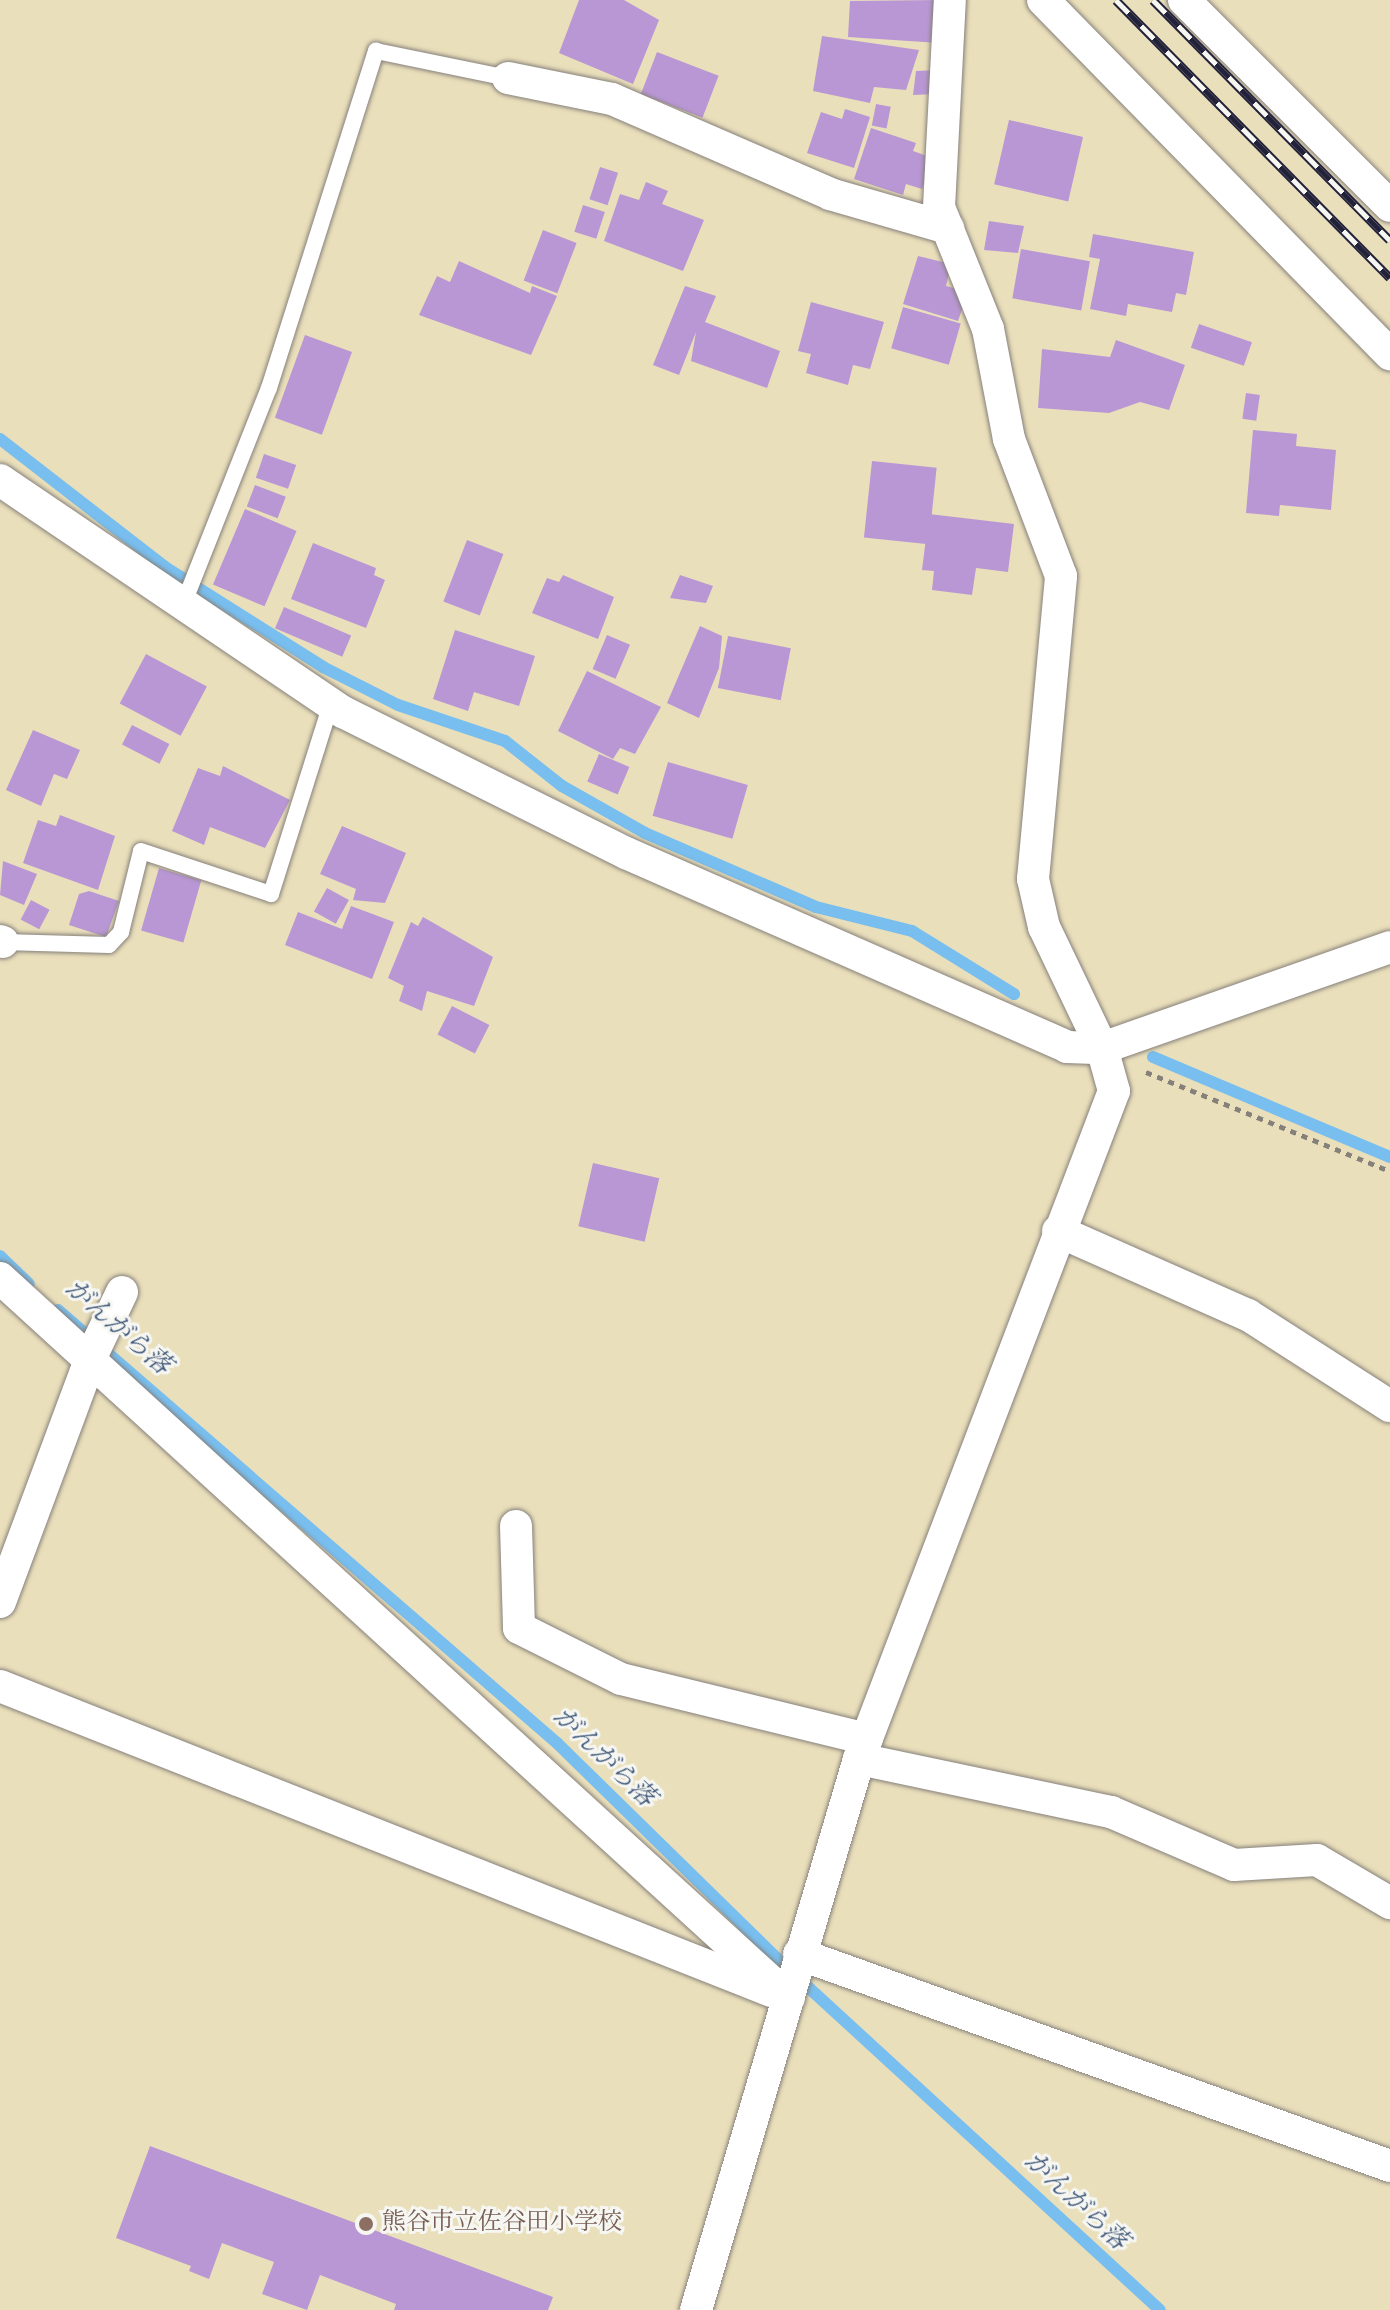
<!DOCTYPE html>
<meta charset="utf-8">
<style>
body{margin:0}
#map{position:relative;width:1390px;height:2310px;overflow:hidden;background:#eadfbb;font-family:"Old Standard TT","Noto Serif JP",serif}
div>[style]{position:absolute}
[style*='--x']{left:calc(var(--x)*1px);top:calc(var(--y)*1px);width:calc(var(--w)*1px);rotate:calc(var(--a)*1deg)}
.stream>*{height:12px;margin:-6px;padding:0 6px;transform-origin:6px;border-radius:6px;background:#78beef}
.building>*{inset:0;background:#b997d5;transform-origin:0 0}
.path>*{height:5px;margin-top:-2.5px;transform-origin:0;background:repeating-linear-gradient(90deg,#86807b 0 6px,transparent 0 12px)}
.roads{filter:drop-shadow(0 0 2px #86807b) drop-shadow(0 0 2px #86807b)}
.lane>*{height:16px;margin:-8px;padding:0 8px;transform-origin:8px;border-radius:8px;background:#fff}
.street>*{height:32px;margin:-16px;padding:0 16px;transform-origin:16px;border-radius:16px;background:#fff}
.rail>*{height:9px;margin-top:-4.5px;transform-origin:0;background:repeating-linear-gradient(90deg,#f6f6f2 0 18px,#22223b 0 36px);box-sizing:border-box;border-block:2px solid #22223b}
.dots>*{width:22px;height:22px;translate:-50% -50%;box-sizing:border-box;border:4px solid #f6f6f2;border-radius:50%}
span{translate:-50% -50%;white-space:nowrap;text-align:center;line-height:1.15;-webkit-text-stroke:6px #f6f6f2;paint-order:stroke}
.education-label{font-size:24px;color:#785e54}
.left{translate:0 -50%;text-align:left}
.water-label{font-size:26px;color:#40597a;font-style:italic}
</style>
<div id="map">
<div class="stream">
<div style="--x:0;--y:439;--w:209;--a:37.8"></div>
<div style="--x:165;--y:567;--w:187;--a:32.3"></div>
<div style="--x:323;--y:667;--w:84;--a:26.9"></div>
<div style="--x:398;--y:705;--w:113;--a:18.6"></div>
<div style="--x:505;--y:741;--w:73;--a:38.3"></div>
<div style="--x:562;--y:786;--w:95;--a:29.5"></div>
<div style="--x:645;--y:833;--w:186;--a:23.4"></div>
<div style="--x:816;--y:907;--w:99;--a:14"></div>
<div style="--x:912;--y:931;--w:120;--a:31.7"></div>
<div style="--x:1153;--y:1057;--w:257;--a:22.9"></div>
<div style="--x:0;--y:1256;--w:40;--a:44"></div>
<div style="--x:58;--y:1310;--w:661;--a:40.95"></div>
<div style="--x:557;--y:1743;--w:318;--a:44.4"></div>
<div style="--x:784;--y:1965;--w:510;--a:42.54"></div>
</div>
<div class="building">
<div style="clip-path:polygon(579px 0,624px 0,659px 20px,633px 84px,559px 53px)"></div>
<div style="clip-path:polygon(939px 0,939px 43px,848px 37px,850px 1px)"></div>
<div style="clip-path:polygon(822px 36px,919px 50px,906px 90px,874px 87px,870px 103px,813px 91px)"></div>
<div style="left:657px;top:52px;width:66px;height:45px;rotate:21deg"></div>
<div style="clip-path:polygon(938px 70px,935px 94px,913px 95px,916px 71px)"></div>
<div style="left:876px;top:104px;width:15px;height:22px;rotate:11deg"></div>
<div style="clip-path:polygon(845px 109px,870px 117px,854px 168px,807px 153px,821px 112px,842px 119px)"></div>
<div style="left:1009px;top:120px;width:76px;height:66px;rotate:13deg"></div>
<div style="clip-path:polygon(871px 128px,916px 143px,913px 151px,933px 158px,922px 189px,906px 184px,903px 195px,854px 179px)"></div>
<div style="left:600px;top:167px;width:19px;height:34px;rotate:18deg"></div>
<div style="clip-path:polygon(646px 182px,668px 191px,662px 204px,704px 220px,683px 271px,604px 241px,620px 194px,639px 200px)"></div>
<div style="left:583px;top:205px;width:23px;height:28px;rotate:18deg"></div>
<div style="clip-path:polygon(989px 221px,1024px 226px,1018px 253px,984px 250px)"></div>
<div style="left:543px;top:230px;width:36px;height:54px;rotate:21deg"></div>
<div style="clip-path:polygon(1093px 234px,1194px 252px,1186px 295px,1176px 293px,1172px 312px,1128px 304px,1126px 316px,1090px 309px,1100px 259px,1089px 257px)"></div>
<div style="left:1021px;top:249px;width:70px;height:50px;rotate:10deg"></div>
<div style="clip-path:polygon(918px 256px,951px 264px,946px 286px,968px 292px,958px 321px,903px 304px)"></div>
<div style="clip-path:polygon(459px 261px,530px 293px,532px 286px,557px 296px,531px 355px,419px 315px,437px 276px,450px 282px)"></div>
<div style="clip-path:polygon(685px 286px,716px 296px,705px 322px,780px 351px,767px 388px,691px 361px,696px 332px,679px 375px,653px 365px)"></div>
<div style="clip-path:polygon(811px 302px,884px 322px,870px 369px,853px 365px,848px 385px,806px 373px,811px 354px,798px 351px)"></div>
<div style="left:903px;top:307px;width:60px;height:43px;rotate:16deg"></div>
<div style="left:1199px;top:324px;width:56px;height:25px;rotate:19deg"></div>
<div style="left:305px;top:335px;width:50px;height:88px;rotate:20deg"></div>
<div style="clip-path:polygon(1116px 340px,1185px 365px,1169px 410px,1140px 402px,1109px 413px,1038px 408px,1042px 349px,1110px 357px)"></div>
<div style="left:1246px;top:393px;width:14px;height:26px;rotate:8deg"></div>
<div style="clip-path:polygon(1253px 430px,1297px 434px,1296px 446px,1336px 450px,1331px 510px,1280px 505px,1279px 516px,1246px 513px)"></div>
<div style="left:264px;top:454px;width:34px;height:25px;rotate:19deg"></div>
<div style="left:872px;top:461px;width:65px;height:77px;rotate:6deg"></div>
<div style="left:255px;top:485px;width:33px;height:23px;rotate:21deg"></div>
<div style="left:245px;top:509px;width:56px;height:82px;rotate:23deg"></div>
<div style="clip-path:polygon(929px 514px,1014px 524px,1008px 572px,976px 568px,972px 595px,932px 590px,934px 571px,922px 570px)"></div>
<div style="left:467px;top:540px;width:39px;height:66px;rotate:21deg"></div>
<div style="clip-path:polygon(313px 543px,376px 568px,374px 575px,385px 580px,366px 628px,291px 599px)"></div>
<div style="clip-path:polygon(563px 575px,614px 597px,598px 639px,532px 613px,547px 578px,559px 582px)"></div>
<div style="clip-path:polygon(680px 575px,713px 586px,706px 603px,670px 598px)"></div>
<div style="left:284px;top:607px;width:73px;height:23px;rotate:23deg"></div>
<div style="clip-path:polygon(700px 626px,722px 636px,719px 668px,699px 718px,667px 703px)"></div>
<div style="clip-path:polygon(455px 630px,535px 656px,519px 706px,474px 692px,468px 711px,433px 699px)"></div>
<div style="left:607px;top:635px;width:25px;height:37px;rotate:23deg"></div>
<div style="left:728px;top:636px;width:64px;height:53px;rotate:11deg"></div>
<div style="left:146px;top:654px;width:69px;height:56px;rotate:28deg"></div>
<div style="clip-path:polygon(587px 671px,661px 707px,635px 754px,620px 748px,613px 759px,558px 731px)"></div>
<div style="left:132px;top:725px;width:42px;height:22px;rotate:27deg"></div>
<div style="clip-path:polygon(33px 730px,80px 750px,67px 779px,54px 774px,41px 806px,6px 790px)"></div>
<div style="left:599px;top:754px;width:33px;height:30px;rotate:23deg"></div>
<div style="left:668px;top:762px;width:83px;height:56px;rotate:16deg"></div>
<div style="clip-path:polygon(223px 766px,290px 800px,265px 848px,210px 827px,204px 845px,172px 831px,198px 768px,220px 776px)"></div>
<div style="clip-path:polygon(60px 815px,115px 836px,98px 890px,23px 863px,38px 820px,56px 826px)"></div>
<div style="clip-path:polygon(342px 826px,406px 853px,385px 903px,353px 900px,356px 889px,320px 874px)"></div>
<div style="clip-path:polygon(3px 861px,37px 874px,24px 905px,0 895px)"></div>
<div style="left:159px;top:868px;width:44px;height:65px;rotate:16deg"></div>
<div style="left:327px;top:888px;width:25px;height:27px;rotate:29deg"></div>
<div style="clip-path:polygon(89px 891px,119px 901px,106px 937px,69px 925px,79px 894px)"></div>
<div style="left:31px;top:900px;width:21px;height:22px;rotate:28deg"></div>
<div style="clip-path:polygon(351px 906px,394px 922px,372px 979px,285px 945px,298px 912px,342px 929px)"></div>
<div style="clip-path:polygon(423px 917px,493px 957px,474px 1006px,427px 991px,422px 1011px,399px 1001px,404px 986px,388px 978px,411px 922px,418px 926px)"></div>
<div style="left:452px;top:1006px;width:42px;height:32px;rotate:27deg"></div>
<div style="left:593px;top:1163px;width:68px;height:65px;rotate:13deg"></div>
<div style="clip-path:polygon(150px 2146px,553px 2297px,548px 2310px,394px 2310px,396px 2304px,320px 2275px,307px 2310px,262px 2294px,274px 2262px,222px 2243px,209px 2279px,189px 2271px,191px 2266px,116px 2238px)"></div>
</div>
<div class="path">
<div style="--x:1146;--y:1072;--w:263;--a:22.1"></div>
</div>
<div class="roads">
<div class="lane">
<div style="--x:183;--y:605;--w:233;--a:-68.4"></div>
<div style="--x:269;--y:388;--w:354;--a:-72.4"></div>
<div style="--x:376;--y:51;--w:135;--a:11.6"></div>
<div style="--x:3;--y:942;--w:106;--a:1.6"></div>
<div style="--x:109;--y:945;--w:18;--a:-47"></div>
<div style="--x:121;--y:932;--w:83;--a:-76.1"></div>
<div style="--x:141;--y:851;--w:137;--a:18.3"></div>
<div style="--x:271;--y:894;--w:199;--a:-72.5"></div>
</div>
<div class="street">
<div style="--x:1043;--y:0;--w:496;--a:45.6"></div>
<div style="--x:1184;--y:0;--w:291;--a:45"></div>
<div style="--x:508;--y:78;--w:106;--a:11.4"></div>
<div style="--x:612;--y:99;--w:238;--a:23.5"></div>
<div style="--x:830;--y:194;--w:123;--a:16.1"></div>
<div style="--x:0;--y:480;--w:414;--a:34.1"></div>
<div style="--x:343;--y:712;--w:316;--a:26.5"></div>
<div style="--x:626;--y:853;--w:482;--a:23.7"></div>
<div style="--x:1067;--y:1047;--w:35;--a:2"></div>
<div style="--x:1102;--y:1048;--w:305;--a:-19.3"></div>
<div style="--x:0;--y:941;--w:3;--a:18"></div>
<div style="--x:1058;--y:1231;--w:208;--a:23.9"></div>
<div style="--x:1248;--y:1315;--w:169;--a:32.7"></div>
<div style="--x:0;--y:1278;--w:1068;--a:42.38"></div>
<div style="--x:516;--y:1526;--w:102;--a:88.3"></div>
<div style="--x:519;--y:1628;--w:114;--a:26.6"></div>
<div style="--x:621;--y:1679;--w:253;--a:13.7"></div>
<div style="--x:0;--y:1602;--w:261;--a:-69.6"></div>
<div style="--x:91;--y:1357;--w:72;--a:-64.5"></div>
<div style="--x:0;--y:1686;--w:829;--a:21.58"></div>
<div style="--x:859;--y:1759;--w:258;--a:11.9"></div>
<div style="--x:1111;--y:1812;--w:134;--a:23.3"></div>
<div style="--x:1234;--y:1865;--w:83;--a:-3.4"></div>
<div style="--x:1317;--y:1860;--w:85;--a:30.5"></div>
<div style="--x:799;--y:1954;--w:628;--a:19.73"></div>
<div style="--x:696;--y:2310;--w:575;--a:-73.52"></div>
<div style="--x:859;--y:1759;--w:715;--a:-69.11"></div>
<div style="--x:1114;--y:1091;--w:45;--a:-105.6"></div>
<div style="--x:1102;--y:1048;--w:134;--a:-115.6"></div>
<div style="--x:1044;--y:927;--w:49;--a:-102.9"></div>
<div style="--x:1033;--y:879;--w:304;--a:-84.7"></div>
<div style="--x:1061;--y:576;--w:147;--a:-110.8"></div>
<div style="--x:1009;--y:439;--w:112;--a:-100.8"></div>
<div style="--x:988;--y:329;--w:131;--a:-111.9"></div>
<div style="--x:939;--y:207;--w:207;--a:-87"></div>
</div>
</div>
<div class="rail">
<div style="--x:1116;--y:0;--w:390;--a:45.4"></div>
<div style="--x:1153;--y:0;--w:337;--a:45.4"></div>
</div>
<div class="dots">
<div style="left:366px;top:2224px;background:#8d6e63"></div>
</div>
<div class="education-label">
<span class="left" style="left:382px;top:2224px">熊谷市立佐谷田小学校</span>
</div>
<div class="water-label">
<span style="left:117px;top:1328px;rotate:41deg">がんがら落</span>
<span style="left:603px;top:1758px;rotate:44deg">がんがら落</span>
<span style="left:1075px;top:2202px;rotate:43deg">がんがら落</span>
</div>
</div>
